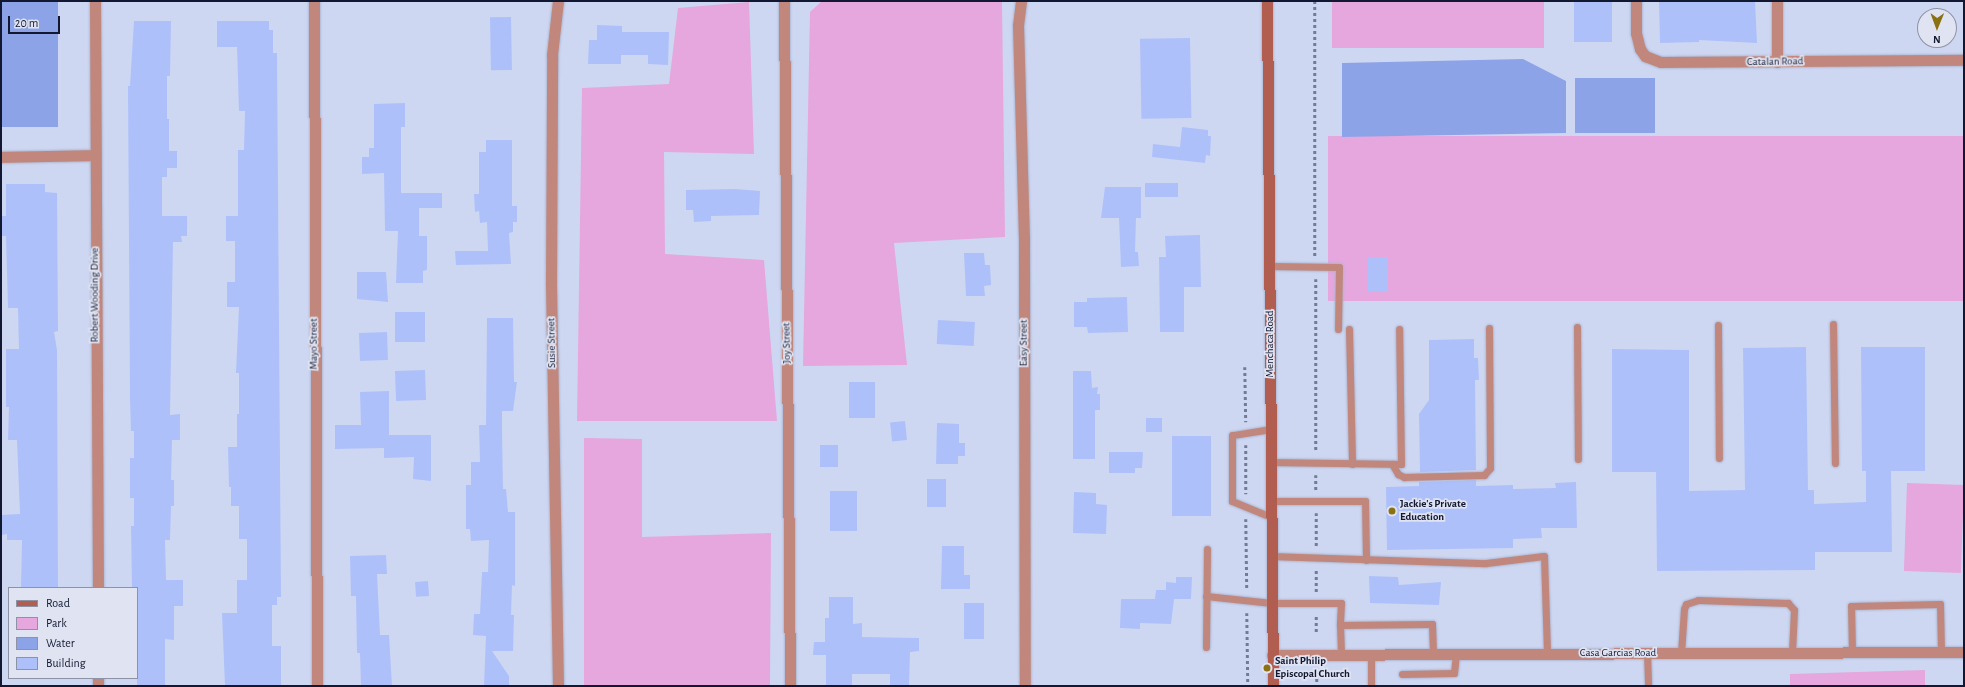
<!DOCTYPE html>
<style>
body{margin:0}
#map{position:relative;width:1965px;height:687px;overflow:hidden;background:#ced7f2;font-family:"Alegreya Sans",sans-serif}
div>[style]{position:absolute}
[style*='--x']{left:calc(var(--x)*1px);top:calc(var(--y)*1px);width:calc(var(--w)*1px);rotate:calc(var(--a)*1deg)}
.green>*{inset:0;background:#e5a7de;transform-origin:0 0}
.water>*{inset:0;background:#8da3e8;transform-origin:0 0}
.building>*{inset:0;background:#adc0fa;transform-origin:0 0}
.path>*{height:2.5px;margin-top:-1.25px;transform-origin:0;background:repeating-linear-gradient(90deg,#727a94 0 3px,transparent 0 6px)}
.roads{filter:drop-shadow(0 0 1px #acb5cf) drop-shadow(0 0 1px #acb5cf)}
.service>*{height:7px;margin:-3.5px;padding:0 3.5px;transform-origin:3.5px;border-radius:3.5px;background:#c1877c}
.minor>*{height:11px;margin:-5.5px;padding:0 5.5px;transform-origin:5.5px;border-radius:5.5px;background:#c1877c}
.secondary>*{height:11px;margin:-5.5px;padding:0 5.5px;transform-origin:5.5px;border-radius:5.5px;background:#b15d50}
.dots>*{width:11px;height:11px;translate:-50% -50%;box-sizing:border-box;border:2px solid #e0e4f2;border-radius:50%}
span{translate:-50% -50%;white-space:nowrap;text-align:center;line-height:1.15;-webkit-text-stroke:3.5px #e0e4f2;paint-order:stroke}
.street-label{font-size:11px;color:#121831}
.poi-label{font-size:11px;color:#121831;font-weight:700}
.left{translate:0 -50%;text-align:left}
.frame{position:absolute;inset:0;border:2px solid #121831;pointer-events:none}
.legend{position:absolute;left:8px;top:587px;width:130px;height:92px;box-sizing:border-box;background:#e0e4f2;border:1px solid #8e92a5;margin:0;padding:5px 7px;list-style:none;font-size:12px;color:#121831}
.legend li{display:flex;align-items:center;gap:8px;height:20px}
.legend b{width:20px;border:1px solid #8e92a5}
.north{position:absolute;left:1917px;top:8px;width:40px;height:40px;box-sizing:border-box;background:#e0e4f2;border:1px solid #8e92a5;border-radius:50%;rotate:181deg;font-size:11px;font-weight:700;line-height:16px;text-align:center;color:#121831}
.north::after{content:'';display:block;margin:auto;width:14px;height:18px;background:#8c7114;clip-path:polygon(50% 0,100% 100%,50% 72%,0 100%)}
.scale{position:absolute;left:8px;top:16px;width:52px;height:18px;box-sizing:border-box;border:2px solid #121831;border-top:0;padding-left:5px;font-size:12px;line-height:14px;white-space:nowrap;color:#121831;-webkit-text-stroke:3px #e0e4f2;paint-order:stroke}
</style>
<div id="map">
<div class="green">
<div style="clip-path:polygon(822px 1px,1002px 1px,1005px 237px,894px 243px,907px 365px,803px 366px,810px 12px)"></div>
<div style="left:1332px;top:1px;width:212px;height:47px"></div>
<div style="clip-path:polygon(749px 2px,754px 154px,664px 152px,665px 254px,764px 260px,777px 421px,577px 421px,582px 88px,669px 84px,678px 8px)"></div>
<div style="left:1964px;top:136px;width:165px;height:636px;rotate:90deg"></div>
<div style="clip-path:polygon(584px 438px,642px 439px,642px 537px,771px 533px,770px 686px,584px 686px)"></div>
<div style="left:1907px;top:483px;width:57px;height:88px;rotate:2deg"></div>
<div style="clip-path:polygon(1925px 670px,1925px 686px,1790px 686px,1790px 674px)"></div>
</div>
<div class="water">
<div style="left:1px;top:1px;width:57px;height:126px"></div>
<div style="clip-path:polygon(1523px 59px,1566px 81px,1566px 133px,1342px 137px,1342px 63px)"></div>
<div style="left:1655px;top:78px;width:55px;height:80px;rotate:90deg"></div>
</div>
<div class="building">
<div style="left:1574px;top:1px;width:38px;height:41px"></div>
<div style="clip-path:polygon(1659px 1px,1755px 1px,1757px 43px,1699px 40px,1699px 42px,1660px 43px)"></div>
<div style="left:511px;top:17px;width:53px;height:21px;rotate:89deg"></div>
<div style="clip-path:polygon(134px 21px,171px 21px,170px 76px,167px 76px,167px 119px,169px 119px,169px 151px,177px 151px,177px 168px,167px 168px,167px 177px,162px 177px,162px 216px,187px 216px,187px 236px,181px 236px,182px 242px,173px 242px,170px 415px,180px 414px,180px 440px,172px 440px,171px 480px,174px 480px,174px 506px,171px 506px,170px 540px,165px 540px,166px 580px,183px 580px,183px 606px,174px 606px,174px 640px,165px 639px,165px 686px,137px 686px,137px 588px,132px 588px,131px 526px,134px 526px,134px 498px,130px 498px,130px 458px,134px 458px,134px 431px,131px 431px,130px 398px,128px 86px,130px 86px)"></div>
<div style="clip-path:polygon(217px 21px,269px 21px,269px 30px,273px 30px,273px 53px,277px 53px,281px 597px,277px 597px,277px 605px,272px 605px,272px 646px,281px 646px,281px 686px,225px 686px,222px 613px,237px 613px,237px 580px,247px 580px,247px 539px,239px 539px,239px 506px,231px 506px,231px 487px,229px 487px,228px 447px,237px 447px,237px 414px,239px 414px,239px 373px,236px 373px,239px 307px,227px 307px,227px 282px,235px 282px,235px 241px,226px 241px,226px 216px,238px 216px,238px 150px,244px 150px,245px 111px,239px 111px,237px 47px,217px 47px)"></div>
<div style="clip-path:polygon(597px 25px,622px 26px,622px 32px,669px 32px,668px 65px,648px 64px,648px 55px,621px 55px,621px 64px,588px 64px,589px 40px,597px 40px)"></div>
<div style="left:1190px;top:38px;width:80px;height:50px;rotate:89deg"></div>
<div style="clip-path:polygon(405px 103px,405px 127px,401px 127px,401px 193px,442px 193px,442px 208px,419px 208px,419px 236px,427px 236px,427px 270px,423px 271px,423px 283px,396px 283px,398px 231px,385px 231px,384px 173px,362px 174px,362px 157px,369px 157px,369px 148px,374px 148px,374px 104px)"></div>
<div style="clip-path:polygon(1182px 127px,1208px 130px,1208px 136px,1211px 136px,1210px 156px,1206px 155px,1205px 163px,1152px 157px,1153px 144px,1180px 147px)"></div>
<div style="clip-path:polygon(486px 140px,512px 140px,512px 206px,517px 206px,517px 222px,513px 222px,513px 232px,509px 233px,511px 264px,456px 265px,455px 251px,488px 251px,487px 222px,480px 223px,479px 211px,475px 212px,474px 194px,479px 194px,479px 152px,486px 152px)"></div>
<div style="left:1145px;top:183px;width:33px;height:14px"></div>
<div style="clip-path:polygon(6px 184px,45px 184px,45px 192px,57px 193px,58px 331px,54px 332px,57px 350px,58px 588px,21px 588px,22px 540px,7px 540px,7px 534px,1px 535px,1px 515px,20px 514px,17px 440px,8px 440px,9px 407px,6px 407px,6px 349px,19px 349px,18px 308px,8px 308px,6px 236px,1px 236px,1px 216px,6px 216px)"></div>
<div style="clip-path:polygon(1105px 187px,1141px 187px,1141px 218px,1136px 218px,1135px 252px,1138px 252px,1139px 266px,1121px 267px,1119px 218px,1101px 218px)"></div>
<div style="clip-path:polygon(735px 189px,760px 191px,759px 215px,711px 216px,711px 221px,694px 222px,693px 210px,686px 210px,686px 190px)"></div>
<div style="clip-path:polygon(1200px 235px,1201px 287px,1184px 287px,1184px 332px,1160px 332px,1159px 257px,1166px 257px,1165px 236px)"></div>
<div style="clip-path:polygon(964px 253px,984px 253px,985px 265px,990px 265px,991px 285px,984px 286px,985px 296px,966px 296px)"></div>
<div style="left:1368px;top:257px;width:20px;height:34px"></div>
<div style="clip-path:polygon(357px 272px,386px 272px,388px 302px,357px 299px)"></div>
<div style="clip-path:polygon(1127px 297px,1128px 332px,1088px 333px,1087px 327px,1074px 327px,1074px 302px,1087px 302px,1087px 298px)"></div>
<div style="left:395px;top:312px;width:30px;height:30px"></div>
<div style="clip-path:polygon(487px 318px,513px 318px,514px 382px,517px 382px,513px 411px,502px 411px,502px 429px,503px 489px,506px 489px,508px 512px,515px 512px,515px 586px,512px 585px,511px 615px,514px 615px,513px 651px,492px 651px,509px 676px,509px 686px,484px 686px,486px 636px,473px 635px,474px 614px,480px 614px,482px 572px,488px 572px,489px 540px,471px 541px,470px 529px,466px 529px,466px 485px,471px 485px,471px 462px,480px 462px,479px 425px,486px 425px)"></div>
<div style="left:938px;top:320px;width:37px;height:24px;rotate:3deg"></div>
<div style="left:387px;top:332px;width:28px;height:28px;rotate:88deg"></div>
<div style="clip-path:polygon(1474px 339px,1474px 358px,1478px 358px,1479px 380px,1475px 380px,1476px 470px,1420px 472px,1419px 414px,1429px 400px,1429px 340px)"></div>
<div style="clip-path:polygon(1806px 347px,1808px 490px,1814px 490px,1814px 504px,1866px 502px,1866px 471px,1862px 471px,1861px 347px,1925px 347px,1925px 471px,1891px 471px,1892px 552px,1815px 552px,1815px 570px,1657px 571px,1656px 472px,1612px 472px,1612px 349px,1689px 350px,1689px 491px,1745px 490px,1743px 348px)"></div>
<div style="left:425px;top:370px;width:30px;height:30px;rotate:88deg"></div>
<div style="clip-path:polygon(1073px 371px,1091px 371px,1092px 388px,1098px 387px,1097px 394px,1100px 394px,1100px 410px,1095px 410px,1095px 459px,1073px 459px)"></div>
<div style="left:849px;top:382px;width:26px;height:36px"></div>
<div style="clip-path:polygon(389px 391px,389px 435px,431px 435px,431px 481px,413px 479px,414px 457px,384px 458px,384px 448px,335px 449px,335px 425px,361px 425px,360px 392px)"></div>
<div style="left:1146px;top:418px;width:16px;height:14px"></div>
<div style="left:905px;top:421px;width:19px;height:15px;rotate:84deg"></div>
<div style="clip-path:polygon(937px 423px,959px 424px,959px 443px,965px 443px,965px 456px,958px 456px,958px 464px,936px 464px)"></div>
<div style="left:1211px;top:436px;width:80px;height:39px;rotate:90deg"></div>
<div style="left:820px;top:445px;width:18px;height:22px"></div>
<div style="clip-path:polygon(1109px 452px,1143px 452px,1142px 468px,1135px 468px,1135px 473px,1109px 473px)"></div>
<div style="left:927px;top:479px;width:19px;height:28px"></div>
<div style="clip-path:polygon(1476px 480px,1476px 486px,1513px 485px,1513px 489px,1556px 488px,1555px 483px,1576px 482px,1577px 528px,1541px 528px,1542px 538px,1513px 539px,1513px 548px,1387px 550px,1386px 487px,1419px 486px,1419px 482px)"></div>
<div style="left:857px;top:491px;width:40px;height:27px;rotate:90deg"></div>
<div style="clip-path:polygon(1074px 492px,1096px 493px,1096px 504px,1107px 505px,1106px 534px,1073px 533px)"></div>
<div style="clip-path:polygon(942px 546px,964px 546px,964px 575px,970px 575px,970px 589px,941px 589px)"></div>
<div style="clip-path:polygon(386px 555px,387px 574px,377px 574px,380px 635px,389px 635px,392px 686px,361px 686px,360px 653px,357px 653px,356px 596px,351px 596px,350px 556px)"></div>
<div style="clip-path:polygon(1369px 576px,1398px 577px,1399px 585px,1441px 582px,1439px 605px,1370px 603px)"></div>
<div style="clip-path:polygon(1176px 577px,1192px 577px,1191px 599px,1174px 599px,1171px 624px,1140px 623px,1140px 629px,1120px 628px,1121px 599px,1155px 599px,1156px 590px,1166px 590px,1166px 582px,1176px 583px)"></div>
<div style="left:428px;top:581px;width:15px;height:13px;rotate:86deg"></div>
<div style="clip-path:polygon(829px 597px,853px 597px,853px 624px,862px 623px,862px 637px,919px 638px,919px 651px,910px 652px,909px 686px,890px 686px,890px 674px,852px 674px,852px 686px,826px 686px,826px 655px,813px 655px,814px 642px,825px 642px,825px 618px,829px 618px)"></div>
<div style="left:964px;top:603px;width:20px;height:36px"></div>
</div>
<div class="path">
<div style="--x:1315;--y:1;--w:255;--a:90"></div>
<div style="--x:1316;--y:279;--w:173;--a:90"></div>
<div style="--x:1245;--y:367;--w:55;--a:89"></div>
<div style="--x:1246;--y:445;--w:49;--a:90"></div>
<div style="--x:1316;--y:475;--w:15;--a:90"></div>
<div style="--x:1246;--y:519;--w:71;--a:89.2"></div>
<div style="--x:1316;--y:546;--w:33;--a:-90"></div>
<div style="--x:1316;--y:592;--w:23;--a:-90"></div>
<div style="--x:1247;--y:613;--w:73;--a:89.2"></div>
<div style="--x:1316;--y:632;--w:17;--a:-90"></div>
<div style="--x:1317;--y:673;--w:13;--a:90"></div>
</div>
<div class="roads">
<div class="service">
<div style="--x:1269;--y:266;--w:70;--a:0.8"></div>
<div style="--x:1339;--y:267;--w:62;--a:90.9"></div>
<div style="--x:1833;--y:324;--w:139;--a:89.2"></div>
<div style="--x:1718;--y:325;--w:133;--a:89.6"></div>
<div style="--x:1577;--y:327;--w:132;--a:89.6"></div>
<div style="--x:1349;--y:329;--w:135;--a:88.7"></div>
<div style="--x:1271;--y:429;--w:39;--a:171"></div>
<div style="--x:1232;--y:435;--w:66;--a:90"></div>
<div style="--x:1232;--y:501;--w:42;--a:22.3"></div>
<div style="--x:1271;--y:462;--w:130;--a:0.9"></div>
<div style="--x:1401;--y:464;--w:135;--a:-90.8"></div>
<div style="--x:1392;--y:464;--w:12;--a:59"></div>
<div style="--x:1398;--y:474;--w:7;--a:27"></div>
<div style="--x:1404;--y:477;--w:80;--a:-1.4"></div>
<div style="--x:1484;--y:475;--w:9;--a:-49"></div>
<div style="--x:1490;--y:468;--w:140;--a:-90.4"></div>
<div style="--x:1272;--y:501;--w:93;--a:0"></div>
<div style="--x:1365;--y:501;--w:59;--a:89"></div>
<div style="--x:1270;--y:556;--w:216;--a:1.9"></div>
<div style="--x:1486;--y:563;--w:58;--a:-6.9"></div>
<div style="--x:1544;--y:556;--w:97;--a:88.2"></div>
<div style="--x:1206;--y:596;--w:66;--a:6.1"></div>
<div style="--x:1272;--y:603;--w:69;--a:0"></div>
<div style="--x:1341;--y:603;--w:22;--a:93"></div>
<div style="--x:1340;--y:625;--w:92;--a:-0.6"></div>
<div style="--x:1432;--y:624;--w:30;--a:88"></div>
<div style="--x:1340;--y:625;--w:29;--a:88"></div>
<div style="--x:1206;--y:647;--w:98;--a:-89.4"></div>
<div style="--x:1852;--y:652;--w:46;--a:-91.2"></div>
<div style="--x:1851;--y:606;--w:89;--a:-1.3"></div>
<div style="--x:1940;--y:604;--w:48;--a:88.8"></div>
<div style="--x:1647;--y:653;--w:33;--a:88"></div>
<div style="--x:1681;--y:653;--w:44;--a:-86.1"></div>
<div style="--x:1684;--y:609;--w:5;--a:-68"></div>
<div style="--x:1686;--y:604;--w:13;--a:-18"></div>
<div style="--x:1698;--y:600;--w:90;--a:1.9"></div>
<div style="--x:1788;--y:603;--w:9;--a:49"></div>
<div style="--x:1794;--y:610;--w:43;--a:92.7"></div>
<div style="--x:1371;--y:654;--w:32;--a:90"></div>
<div style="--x:1402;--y:674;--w:52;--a:-1.1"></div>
<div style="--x:1454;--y:673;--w:19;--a:-84"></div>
</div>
<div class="minor">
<div style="--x:95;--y:1;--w:587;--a:89.71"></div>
<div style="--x:314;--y:1;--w:685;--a:89.75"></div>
<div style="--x:784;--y:1;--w:685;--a:89.5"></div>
<div style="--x:1021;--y:1;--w:24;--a:97"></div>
<div style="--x:1018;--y:25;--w:213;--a:88.4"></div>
<div style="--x:1024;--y:238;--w:448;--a:89.9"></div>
<div style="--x:1636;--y:1;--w:32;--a:90"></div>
<div style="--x:1636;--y:33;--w:16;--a:76"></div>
<div style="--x:1640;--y:49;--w:9;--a:54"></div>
<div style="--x:1645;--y:56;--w:17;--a:21"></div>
<div style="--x:1661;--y:62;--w:303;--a:-0.4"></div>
<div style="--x:1777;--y:1;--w:61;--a:90"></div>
<div style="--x:1;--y:157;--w:93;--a:-1.2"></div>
<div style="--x:1272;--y:655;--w:692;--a:-0.25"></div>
<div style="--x:98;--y:678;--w:8;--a:90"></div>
<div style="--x:558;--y:686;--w:404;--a:-91"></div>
<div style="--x:551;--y:282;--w:227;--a:-89.7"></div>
<div style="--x:552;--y:55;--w:54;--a:-83.7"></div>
</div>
<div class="secondary">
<div style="--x:1267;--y:1;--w:685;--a:89.5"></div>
</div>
</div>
<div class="dots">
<div style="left:1392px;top:511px;background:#8c7114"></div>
<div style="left:1267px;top:668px;background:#8c7114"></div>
</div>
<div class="street-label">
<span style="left:1775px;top:62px;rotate:-1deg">Catalan Road</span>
<span style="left:95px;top:295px;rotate:-90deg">Robert Wooding Drive</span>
<span style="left:552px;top:343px;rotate:-91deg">Susie Street</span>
<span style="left:787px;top:343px;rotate:-91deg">Joy Street</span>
<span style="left:1024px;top:343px;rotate:-90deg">Easy Street</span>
<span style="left:314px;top:344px;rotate:-90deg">Mayo Street</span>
<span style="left:1270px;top:344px;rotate:-90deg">Menchaca Road</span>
<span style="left:1618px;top:653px">Casa Garcias Road</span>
</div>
<div class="poi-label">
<span class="left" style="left:1400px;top:511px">Jackie's Private<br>Education</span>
<span class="left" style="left:1275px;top:668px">Saint Philip<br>Episcopal Church</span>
</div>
<div class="frame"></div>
<ul class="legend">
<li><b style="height:5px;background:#b15d50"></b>Road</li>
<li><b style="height:11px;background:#e5a7de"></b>Park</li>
<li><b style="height:11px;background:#8da3e8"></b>Water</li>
<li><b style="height:11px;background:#adc0fa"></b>Building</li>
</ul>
<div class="north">N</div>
<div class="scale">20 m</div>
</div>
